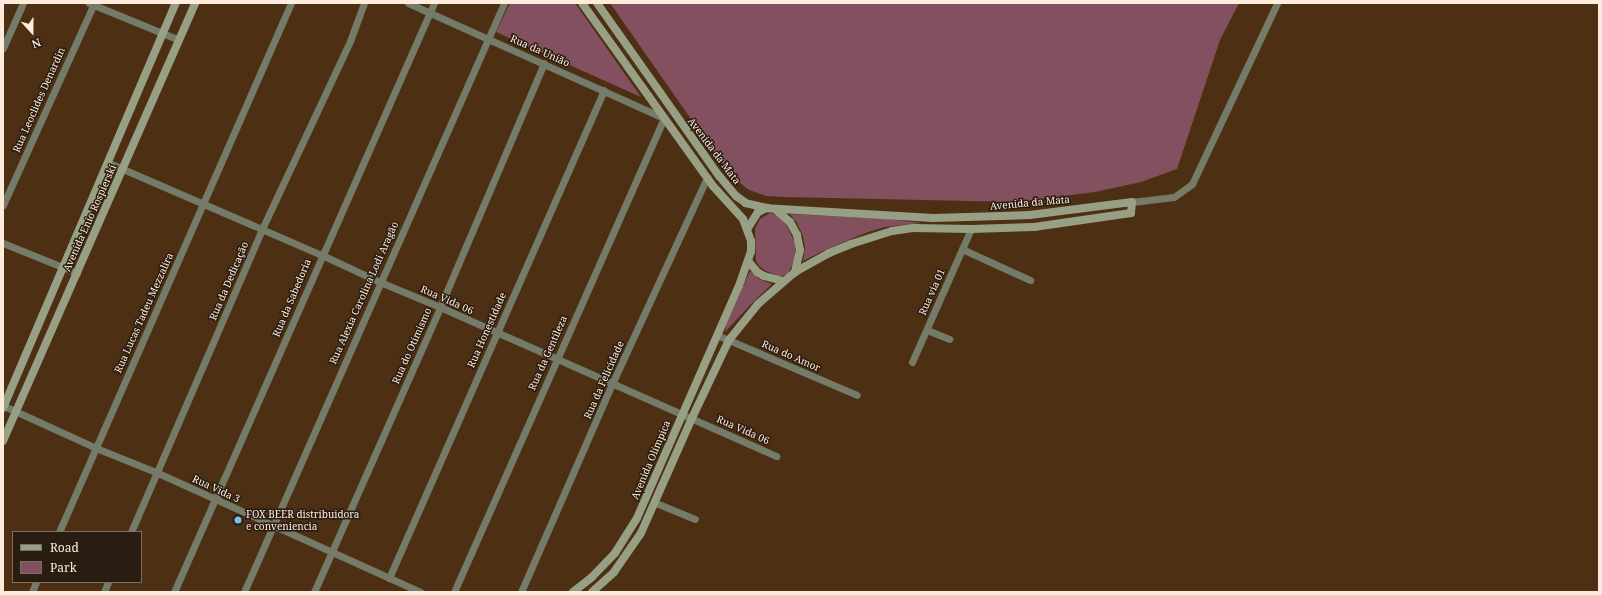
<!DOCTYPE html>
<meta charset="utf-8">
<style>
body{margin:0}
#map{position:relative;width:1602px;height:595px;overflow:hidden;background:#4d3014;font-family:"Noto Serif",serif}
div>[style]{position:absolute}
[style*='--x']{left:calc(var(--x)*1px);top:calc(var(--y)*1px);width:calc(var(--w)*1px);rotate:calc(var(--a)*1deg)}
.green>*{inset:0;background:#82505e}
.street>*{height:7px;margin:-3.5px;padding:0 3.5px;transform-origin:3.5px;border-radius:3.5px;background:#757b69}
.secondary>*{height:8px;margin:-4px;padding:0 4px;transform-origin:4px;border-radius:4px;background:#97a084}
.dots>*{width:11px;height:11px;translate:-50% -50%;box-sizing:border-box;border:2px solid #291c10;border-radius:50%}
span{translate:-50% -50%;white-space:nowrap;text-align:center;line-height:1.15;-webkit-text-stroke:3px #291c10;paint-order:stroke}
.street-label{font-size:10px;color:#ffecdc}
.poi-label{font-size:10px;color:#ffecdc}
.left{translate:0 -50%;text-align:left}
.frame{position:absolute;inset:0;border:4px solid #ffecdc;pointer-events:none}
.legend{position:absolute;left:12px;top:531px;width:130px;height:52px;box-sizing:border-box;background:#291c10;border:1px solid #7f6f62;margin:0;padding:5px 7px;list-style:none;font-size:12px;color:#ffecdc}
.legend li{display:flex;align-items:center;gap:8px;height:20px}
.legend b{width:20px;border:1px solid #7f6f62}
.north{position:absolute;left:12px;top:12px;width:40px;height:40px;-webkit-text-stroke:3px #291c10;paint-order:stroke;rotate:159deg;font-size:11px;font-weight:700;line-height:16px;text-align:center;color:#ffecdc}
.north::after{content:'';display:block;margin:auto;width:14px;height:18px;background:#ffecdc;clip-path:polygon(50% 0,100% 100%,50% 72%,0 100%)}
</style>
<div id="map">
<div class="green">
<div style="clip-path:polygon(510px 3px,575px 3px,641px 97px,496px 32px)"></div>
<div style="clip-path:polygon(610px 3px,1239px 3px,1220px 40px,1177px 169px,1141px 182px,1095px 192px,1016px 202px,785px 197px,766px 196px,749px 190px,730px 175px)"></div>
<div style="clip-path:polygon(770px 213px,777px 215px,786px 224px,795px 243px,795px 260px,788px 273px,783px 276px,778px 276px,766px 271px,760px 267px,756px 261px,755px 229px,760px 219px)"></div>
<div style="clip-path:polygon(790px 214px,888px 219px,921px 223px,885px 227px,868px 232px,827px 249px,803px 261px,805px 248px,803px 236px,797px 223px)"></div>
<div style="clip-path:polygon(750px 271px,759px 279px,772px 284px,751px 304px,725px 332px,726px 325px)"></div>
</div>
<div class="street">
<div style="--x:89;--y:3;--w:97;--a:22.3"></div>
<div style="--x:408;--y:3;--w:281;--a:24.2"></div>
<div style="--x:664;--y:118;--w:518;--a:113.9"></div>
<div style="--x:3;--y:48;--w:49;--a:-66"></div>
<div style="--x:109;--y:163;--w:232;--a:23.4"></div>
<div style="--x:322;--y:255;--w:64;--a:25"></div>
<div style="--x:380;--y:282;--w:65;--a:22.6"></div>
<div style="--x:440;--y:307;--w:368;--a:23.9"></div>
<div style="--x:1132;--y:202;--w:42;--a:-6.8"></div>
<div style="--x:1174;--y:197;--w:22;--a:-36"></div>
<div style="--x:1192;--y:184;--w:200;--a:-64.8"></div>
<div style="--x:3;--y:205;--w:222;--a:-65.7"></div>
<div style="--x:3;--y:243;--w:80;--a:22.1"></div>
<div style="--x:962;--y:249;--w:75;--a:24.5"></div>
<div style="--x:927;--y:330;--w:24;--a:22"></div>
<div style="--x:717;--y:335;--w:152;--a:23.2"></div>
<div style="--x:912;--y:362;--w:145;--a:-66.1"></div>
<div style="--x:4;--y:406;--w:101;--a:24.5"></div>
<div style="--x:96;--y:448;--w:67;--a:22"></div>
<div style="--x:158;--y:473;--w:288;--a:24.4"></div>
<div style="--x:656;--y:503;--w:42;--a:22.3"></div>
<div style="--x:59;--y:532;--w:578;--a:-66.32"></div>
<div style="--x:131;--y:532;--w:330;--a:-66.6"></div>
<div style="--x:262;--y:229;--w:208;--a:-64.9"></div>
<div style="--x:350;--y:41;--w:40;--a:-69.8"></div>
<div style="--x:389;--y:578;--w:533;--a:-66.22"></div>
<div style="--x:32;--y:592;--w:11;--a:-68"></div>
<div style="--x:104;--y:592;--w:11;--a:-68"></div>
<div style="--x:174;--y:592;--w:644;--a:-66.18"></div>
<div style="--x:244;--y:592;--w:644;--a:-66.18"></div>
<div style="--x:314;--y:592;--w:312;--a:-66.1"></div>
<div style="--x:440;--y:307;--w:265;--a:-66.9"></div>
<div style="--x:521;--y:592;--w:227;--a:-66.4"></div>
<div style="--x:612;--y:384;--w:228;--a:-65.3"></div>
</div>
<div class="secondary">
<div style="--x:775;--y:209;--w:20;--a:41"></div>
<div style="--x:790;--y:222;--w:15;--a:62"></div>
<div style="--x:797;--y:235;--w:15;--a:79"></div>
<div style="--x:800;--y:250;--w:23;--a:103"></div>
<div style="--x:748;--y:228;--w:19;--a:-58"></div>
<div style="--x:758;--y:212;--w:10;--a:-24"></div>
<div style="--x:749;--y:262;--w:13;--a:51"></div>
<div style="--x:757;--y:272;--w:8;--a:30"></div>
<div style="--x:764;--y:276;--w:20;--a:15"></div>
<div style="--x:3;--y:408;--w:440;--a:-66.9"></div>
<div style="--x:3;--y:441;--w:478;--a:-66.3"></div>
<div style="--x:573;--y:592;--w:24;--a:-38"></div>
<div style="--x:592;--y:577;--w:33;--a:-46"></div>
<div style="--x:615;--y:553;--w:41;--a:-57.8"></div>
<div style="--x:637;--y:518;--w:253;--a:-66.3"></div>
<div style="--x:739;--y:286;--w:36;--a:-71"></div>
<div style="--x:751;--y:252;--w:11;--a:-90"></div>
<div style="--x:751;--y:241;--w:23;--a:-110"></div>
<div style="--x:743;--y:219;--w:45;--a:-132.3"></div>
<div style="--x:713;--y:186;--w:225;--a:-125.6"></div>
<div style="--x:592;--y:592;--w:30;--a:-42"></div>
<div style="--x:614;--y:572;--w:47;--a:-55.3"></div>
<div style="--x:641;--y:533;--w:126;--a:-66.1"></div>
<div style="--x:692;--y:418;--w:86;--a:-64.6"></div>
<div style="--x:729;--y:340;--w:46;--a:-51.1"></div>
<div style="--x:758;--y:304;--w:49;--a:-40.9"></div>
<div style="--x:795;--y:272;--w:39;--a:-29"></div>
<div style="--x:829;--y:253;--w:24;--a:-22"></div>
<div style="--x:851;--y:244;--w:43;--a:-17.6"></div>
<div style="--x:892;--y:231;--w:21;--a:-8"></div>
<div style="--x:913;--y:228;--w:58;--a:1"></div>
<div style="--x:971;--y:229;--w:63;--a:-1.8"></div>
<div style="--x:1034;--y:227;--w:98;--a:-8.2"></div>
<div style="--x:1131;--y:213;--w:11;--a:-85"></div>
<div style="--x:1132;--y:202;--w:103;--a:172.7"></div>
<div style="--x:1030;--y:215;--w:97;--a:178.2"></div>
<div style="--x:933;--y:218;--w:166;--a:-176.6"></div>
<div style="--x:767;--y:208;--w:22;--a:-167"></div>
<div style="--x:746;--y:203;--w:12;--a:-145"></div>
<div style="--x:736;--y:196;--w:26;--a:-130"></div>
<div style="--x:719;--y:176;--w:212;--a:-125.2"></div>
</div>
<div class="dots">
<div style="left:238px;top:520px;background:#75c0f6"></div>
</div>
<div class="street-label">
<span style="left:540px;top:51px;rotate:24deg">Rua da União</span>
<span style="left:39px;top:100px;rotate:-66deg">Rua Leoclides Denardin</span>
<span style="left:714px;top:151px;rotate:53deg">Avenida da Mata</span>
<span style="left:1030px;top:203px;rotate:-5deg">Avenida da Mata</span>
<span style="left:90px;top:218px;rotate:-66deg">Avenida Enio Rospierski</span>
<span style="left:229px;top:281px;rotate:-67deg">Rua da Dedicação</span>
<span style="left:932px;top:292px;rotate:-66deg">Rua via 01</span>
<span style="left:364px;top:293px;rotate:-66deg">Rua Alexia Carolina Lodi Aragão</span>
<span style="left:292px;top:298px;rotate:-67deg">Rua da Sabedoria</span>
<span style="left:447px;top:300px;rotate:24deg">Rua Vida 06</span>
<span style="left:144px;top:313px;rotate:-66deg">Rua Lucas Tadeu Mezzalira</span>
<span style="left:487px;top:330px;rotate:-66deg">Rua Honestidade</span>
<span style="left:412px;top:346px;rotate:-66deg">Rua do Otimismo</span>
<span style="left:548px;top:353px;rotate:-66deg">Rua da Gentileza</span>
<span style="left:791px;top:356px;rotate:24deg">Rua do Amor</span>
<span style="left:604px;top:380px;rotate:-66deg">Rua da Felicidade</span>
<span style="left:743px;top:430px;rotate:24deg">Rua Vida 06</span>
<span style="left:651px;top:460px;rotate:-67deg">Avenida Olímpica</span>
<span style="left:216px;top:489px;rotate:25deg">Rua Vida 3</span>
</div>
<div class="poi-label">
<span class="left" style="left:246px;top:520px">FOX BEER distribuidora<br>e conveniencia</span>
</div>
<div class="frame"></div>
<ul class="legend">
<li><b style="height:5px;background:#97a084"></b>Road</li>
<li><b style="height:11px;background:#82505e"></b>Park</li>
</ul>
<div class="north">N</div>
</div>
